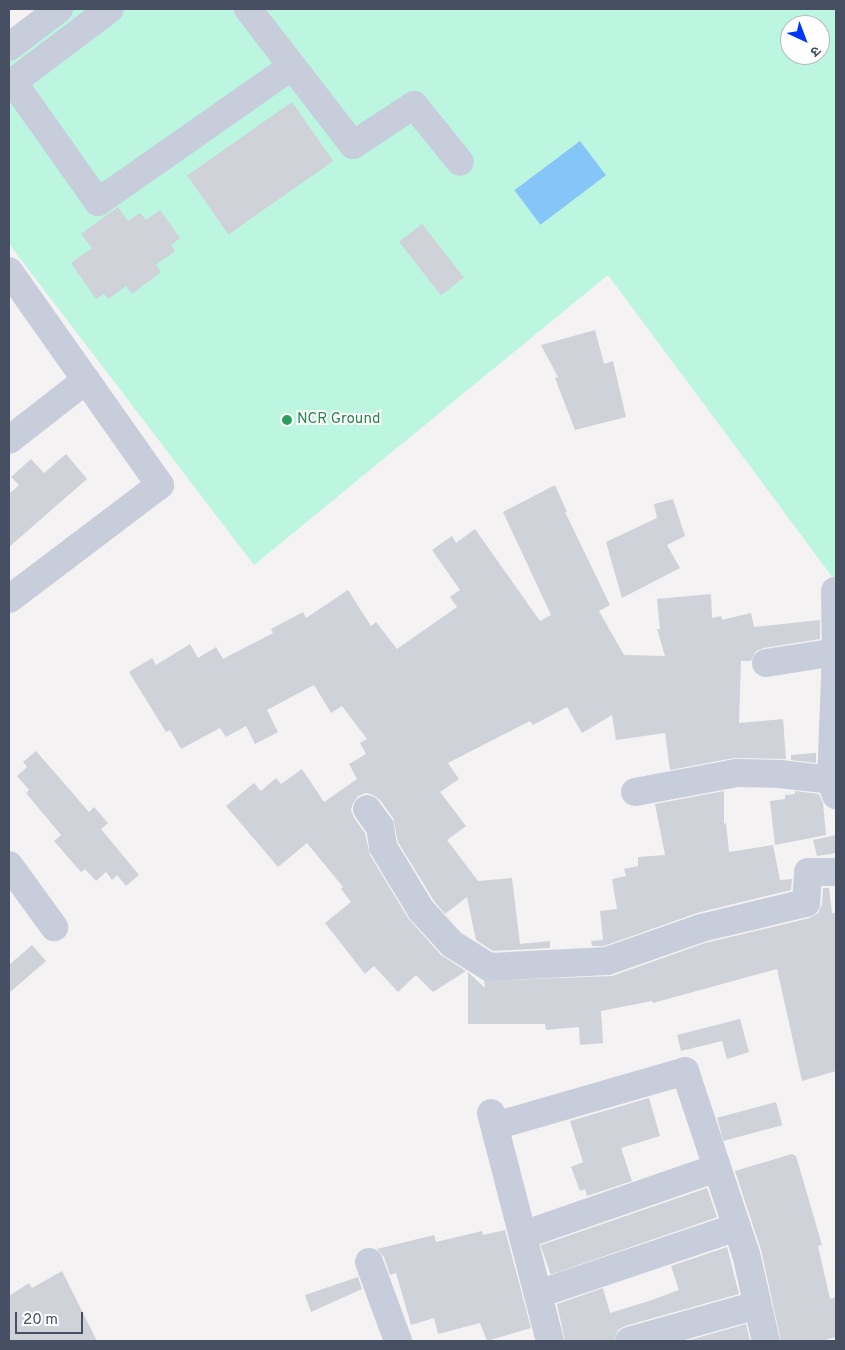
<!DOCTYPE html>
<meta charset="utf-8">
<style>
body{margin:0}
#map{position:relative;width:845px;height:1350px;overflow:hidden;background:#f4f2f2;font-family:Overpass,"Noto Sans Devanagari",sans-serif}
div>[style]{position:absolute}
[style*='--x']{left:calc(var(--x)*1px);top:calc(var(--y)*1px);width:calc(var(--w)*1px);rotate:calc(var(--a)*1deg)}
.green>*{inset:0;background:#bcf5e0}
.water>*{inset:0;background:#85c5f7;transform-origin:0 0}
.building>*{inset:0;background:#d0d2da;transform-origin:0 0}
.minor>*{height:28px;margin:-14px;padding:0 14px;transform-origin:14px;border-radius:14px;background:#c7cddb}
.dots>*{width:14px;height:14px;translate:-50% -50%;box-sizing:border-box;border:2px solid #fff;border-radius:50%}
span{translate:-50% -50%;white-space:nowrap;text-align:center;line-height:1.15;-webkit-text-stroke:4px #fff;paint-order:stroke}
.leisure-label{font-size:15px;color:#27864d}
.left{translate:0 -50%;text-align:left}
.frame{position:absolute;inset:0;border:10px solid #474f62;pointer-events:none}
.north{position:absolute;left:780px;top:15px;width:50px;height:50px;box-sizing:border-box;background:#fff;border:1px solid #b5b9c0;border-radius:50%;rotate:137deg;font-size:14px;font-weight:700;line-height:20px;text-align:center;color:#474f62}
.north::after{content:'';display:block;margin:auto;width:18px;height:22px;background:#0336fc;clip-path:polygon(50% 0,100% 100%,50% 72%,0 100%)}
.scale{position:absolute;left:15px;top:1312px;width:68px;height:22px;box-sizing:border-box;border:2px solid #474f62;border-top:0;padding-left:6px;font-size:15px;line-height:18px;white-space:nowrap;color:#474f62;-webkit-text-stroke:4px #fff;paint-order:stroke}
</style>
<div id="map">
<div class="green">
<div style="clip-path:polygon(evenodd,61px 9px,836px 9px,836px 582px,608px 275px,254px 565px,9px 244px,9px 48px,61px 9px,790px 25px,820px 25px,820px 55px,790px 55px,790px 25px)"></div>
</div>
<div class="water">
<div style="left:580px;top:141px;width:43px;height:82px;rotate:53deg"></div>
</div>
<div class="building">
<div style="left:292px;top:102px;width:72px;height:128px;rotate:55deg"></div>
<div style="clip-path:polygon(118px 207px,128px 221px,140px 213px,146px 220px,160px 210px,180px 238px,171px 245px,175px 251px,156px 265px,161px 272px,132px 294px,126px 286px,108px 299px,104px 294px,96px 299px,71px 263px,92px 248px,81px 234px)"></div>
<div style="left:422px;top:224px;width:68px;height:29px;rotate:52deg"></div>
<div style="clip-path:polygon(595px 330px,604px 364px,613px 361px,626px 417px,575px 430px,555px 378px,558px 377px,541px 345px)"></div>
<div style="clip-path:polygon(66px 454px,87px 479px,9px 547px,9px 494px,19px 485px,11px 477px,31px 459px,44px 473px)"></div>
<div style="clip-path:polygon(555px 485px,567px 512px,565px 512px,610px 605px,599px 611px,624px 655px,665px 656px,657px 629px,660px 629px,657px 599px,711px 594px,712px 618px,721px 616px,722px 620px,751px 613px,754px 627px,820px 620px,820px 639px,764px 648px,756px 651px,751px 661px,741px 661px,739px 723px,783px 719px,786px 759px,734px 758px,670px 770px,665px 733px,616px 740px,612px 715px,582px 733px,567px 707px,533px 725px,530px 721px,448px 763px,459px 779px,440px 792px,466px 826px,447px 840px,478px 881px,512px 878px,520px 944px,550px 941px,550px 948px,493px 951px,476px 940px,467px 897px,445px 914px,434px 901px,398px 842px,393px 818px,380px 800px,373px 795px,366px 793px,358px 796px,353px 803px,351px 810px,354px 818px,365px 833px,370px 855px,408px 918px,441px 955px,466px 971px,433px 992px,416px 975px,398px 992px,374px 966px,365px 974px,325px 923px,351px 902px,341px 889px,343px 887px,307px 843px,278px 867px,226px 806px,254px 783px,261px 791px,276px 778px,281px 784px,302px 769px,324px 802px,357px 779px,349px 764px,366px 754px,360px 743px,367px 739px,342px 706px,331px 713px,314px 685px,267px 710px,278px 732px,255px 744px,246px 726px,226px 737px,220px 728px,181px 749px,170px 730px,166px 732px,129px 672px,152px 658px,156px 665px,190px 644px,198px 658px,216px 647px,223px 659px,273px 633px,271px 629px,303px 612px,306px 618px,348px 590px,371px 626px,376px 622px,397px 649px,457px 607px,450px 597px,460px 590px,432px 550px,452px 536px,456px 543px,475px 529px,540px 621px,551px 615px,503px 512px)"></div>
<div style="clip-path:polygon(673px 499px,685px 536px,667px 545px,680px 568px,622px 598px,606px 542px,657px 518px,654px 504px)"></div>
<div style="clip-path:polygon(36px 751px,89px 812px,94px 807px,108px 823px,101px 829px,139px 875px,126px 886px,117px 875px,112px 880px,106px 872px,96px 881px,85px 869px,81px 872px,54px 841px,61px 835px,26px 793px,29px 790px,17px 776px,27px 767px,23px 762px)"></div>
<div style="clip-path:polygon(816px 753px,816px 763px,791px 760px,791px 755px)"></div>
<div style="clip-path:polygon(724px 791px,724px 824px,726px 823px,729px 852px,773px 845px,780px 880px,792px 879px,791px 890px,697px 913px,604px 946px,592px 946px,591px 941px,603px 940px,600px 911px,617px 909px,612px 879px,626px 876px,624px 869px,638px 866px,638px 857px,665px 855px,655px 804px)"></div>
<div style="clip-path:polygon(795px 791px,819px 794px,823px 803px,826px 835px,775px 845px,770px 801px,785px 799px,785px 795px,795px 794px)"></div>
<div style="clip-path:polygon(836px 835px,836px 853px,817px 856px,813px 840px)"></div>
<div style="clip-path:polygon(823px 888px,829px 888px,832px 913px,836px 913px,836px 1071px,802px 1081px,777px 969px,653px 1003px,652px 1001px,601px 1011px,603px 1043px,580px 1045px,579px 1027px,546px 1030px,545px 1024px,468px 1024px,468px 972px,485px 988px,484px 981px,612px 976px,705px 943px,810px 918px,818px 913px,822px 904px)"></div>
<div style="clip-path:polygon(32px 945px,46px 961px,9px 993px,9px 965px)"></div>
<div style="clip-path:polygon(740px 1019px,749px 1052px,727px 1059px,722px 1041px,681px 1051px,677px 1035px)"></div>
<div style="clip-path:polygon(649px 1098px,660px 1136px,621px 1148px,632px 1181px,587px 1196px,585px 1189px,580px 1191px,571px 1167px,583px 1162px,570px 1121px)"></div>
<div style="left:776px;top:1102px;width:24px;height:61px;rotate:75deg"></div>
<div style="clip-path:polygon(792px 1154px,796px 1156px,822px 1245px,818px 1246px,830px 1299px,836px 1297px,836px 1337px,821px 1341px,781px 1341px,761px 1250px,735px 1171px)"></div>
<div style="left:707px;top:1188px;width:31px;height:176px;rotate:71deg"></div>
<div style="clip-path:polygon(505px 1230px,531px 1328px,487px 1341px,480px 1323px,438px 1334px,434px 1318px,411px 1325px,396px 1273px,390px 1275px,384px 1257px,377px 1249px,434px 1235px,436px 1242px,482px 1231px,483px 1235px)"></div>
<div style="clip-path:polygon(727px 1247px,739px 1294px,625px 1326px,618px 1330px,614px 1341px,565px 1341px,557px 1304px,603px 1288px,610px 1313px,649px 1301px,679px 1290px,671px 1266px)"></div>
<div style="clip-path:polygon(62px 1271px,97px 1341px,9px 1341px,9px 1296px,29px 1283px,32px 1288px)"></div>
<div style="clip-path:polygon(358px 1277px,362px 1289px,311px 1312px,305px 1295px)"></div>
<div style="clip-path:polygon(746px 1324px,750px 1341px,686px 1341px)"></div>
</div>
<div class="minor">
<div style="--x:248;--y:9;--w:172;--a:52.3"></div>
<div style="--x:353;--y:145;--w:73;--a:-33.3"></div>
<div style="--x:414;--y:105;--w:73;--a:51.1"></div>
<div style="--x:9;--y:47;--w:63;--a:-37.2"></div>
<div style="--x:13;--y:82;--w:147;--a:54.7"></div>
<div style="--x:98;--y:202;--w:237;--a:-35"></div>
<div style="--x:9;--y:85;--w:126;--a:-37"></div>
<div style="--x:9;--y:271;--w:262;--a:54.8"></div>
<div style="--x:160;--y:485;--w:189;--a:142.9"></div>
<div style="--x:9;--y:440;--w:98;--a:-37.9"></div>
<div style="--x:835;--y:591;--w:61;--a:89.1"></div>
<div style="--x:836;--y:652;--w:128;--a:92.2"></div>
<div style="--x:831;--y:780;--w:16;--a:72"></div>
<div style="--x:766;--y:663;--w:71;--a:-8.9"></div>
<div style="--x:635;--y:792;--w:104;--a:-10.6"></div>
<div style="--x:737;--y:773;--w:43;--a:1.3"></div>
<div style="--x:780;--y:774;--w:51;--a:6.7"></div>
<div style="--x:367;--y:809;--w:22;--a:54"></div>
<div style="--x:380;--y:827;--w:20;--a:81"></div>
<div style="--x:383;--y:847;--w:74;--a:58.9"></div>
<div style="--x:421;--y:910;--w:46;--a:47.6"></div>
<div style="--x:452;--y:944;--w:44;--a:31.9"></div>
<div style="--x:489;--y:967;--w:118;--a:-2.9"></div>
<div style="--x:607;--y:961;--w:100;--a:-19.3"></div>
<div style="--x:701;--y:928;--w:108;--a:-13.4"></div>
<div style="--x:806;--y:903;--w:31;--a:-86"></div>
<div style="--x:808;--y:872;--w:28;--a:0"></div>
<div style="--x:9;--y:865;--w:77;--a:54"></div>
<div style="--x:491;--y:1113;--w:236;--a:75.5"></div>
<div style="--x:495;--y:1126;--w:198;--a:-16.1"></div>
<div style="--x:685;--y:1071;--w:193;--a:71.6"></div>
<div style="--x:746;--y:1254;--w:89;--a:77.1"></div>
<div style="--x:523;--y:1235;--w:204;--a:-19.1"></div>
<div style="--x:369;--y:1262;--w:84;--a:69.8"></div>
<div style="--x:538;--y:1294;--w:210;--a:-18.6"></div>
<div style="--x:629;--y:1341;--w:133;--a:-15.7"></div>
</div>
<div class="dots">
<div style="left:287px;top:420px;background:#2e9e5b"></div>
</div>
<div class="leisure-label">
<span class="left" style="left:297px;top:420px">NCR Ground</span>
</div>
<div class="frame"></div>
<div class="north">उ</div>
<div class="scale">20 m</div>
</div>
